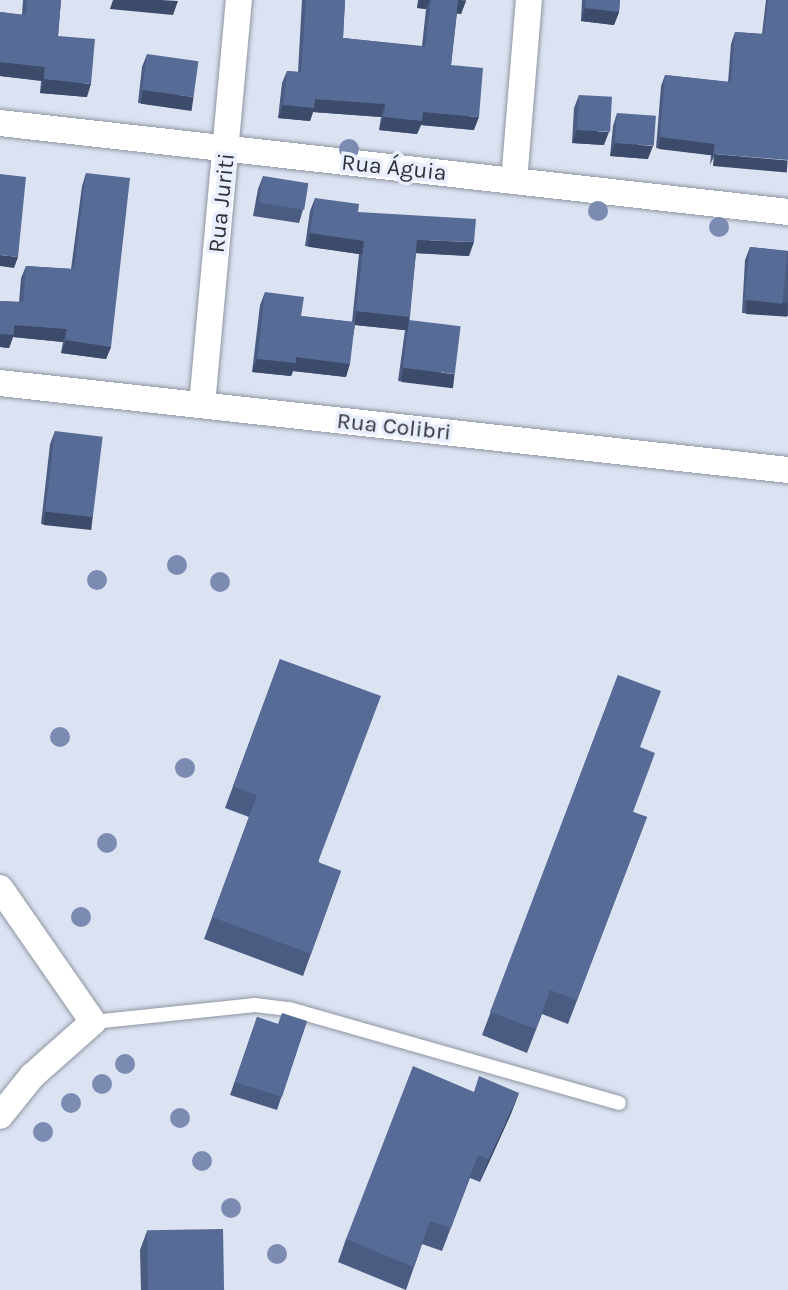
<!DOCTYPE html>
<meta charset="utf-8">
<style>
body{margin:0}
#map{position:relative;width:788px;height:1290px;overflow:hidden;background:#dbe2f1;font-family:Karla,sans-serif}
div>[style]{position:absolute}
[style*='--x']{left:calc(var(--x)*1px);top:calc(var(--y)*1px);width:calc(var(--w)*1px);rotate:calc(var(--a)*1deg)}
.roads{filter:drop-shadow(0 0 2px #8f95a2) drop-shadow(0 0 2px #8f95a2)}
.service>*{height:14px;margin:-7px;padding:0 7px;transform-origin:7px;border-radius:7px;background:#fff}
.minor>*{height:26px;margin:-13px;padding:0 13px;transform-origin:13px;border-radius:13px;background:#fff}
.trees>*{width:20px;height:20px;margin:-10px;border-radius:50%;background:#7b8bb2}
.wall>*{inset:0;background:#4b5c82}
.shaded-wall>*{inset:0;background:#3d4b6a;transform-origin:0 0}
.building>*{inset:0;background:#576b97;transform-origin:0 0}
span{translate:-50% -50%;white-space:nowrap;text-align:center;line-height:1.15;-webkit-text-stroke:7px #e9effe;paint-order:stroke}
.street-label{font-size:23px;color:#2f3237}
</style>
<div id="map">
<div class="roads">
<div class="service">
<div style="--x:93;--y:1022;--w:163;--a:-6"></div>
<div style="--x:255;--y:1005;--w:34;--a:7"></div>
<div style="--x:289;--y:1009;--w:343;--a:15.9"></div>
</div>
<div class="minor">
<div style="--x:0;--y:123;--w:793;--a:6.44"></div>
<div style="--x:514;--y:181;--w:182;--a:-85.3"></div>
<div style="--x:0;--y:383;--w:793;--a:6.3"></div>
<div style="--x:202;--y:405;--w:407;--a:-84.8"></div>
<div style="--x:0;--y:888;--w:163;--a:55.2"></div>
<div style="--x:93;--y:1022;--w:81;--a:138.5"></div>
<div style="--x:32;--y:1076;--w:51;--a:128.7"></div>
</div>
</div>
<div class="trees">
<div style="left:349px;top:149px"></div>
<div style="left:598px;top:211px"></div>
<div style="left:719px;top:227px"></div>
<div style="left:177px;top:565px"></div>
<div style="left:97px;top:580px"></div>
<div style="left:220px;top:582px"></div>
<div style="left:60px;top:737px"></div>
<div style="left:185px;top:768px"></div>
<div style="left:107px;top:843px"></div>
<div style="left:81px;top:917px"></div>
<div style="left:125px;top:1064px"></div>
<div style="left:102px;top:1084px"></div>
<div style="left:71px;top:1103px"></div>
<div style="left:180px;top:1118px"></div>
<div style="left:43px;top:1132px"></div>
<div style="left:202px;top:1161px"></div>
<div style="left:231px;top:1208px"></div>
<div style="left:277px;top:1254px"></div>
</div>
<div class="wall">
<div style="clip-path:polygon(23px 0,61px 0,58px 36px,87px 97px,40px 93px,41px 81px,0 76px,0 12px,22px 15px)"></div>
<div style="clip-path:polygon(302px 0,345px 0,343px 38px,422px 46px,426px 9px,417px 8px,418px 0,466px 0,461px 14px,457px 13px,451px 65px,474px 130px,421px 125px,417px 134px,379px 130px,381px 117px,313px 112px,310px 121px,278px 118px,282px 83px,287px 71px,298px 72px)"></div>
<div style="clip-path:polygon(582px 0,620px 0,619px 12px,614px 25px,581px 21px)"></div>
<div style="clip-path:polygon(766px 0,788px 0,710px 165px,711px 155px,656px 148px,661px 86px,665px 75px,728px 82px,731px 44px,735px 32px,762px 34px)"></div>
<div style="clip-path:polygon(147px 54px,189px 110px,138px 103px,142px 67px)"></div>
<div style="clip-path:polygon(579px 95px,604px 145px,572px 143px,574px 108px)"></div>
<div style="clip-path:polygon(617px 113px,648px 159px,610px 156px,613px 126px)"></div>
<div style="clip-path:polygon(86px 173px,111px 347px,106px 359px,61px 353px,63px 342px,13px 337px,9px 348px,0 347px,0 301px,19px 302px,21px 278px,26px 266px,71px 269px,82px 186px)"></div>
<div style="clip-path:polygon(263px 176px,303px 210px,299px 223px,253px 216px,258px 189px)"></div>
<div style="clip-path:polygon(315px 198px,358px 212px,469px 256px,416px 253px,409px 320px,450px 387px,398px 381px,405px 330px,355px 325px,346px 377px,293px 371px,291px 376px,252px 372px,260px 305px,265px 292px,301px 316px,352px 322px,359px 254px,305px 246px,310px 211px)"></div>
<div style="clip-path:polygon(750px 247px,788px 251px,788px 316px,742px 313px,745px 260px)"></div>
<div style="clip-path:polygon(55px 431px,93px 516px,88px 529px,41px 524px,50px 444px)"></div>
<div style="clip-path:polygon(280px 659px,319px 863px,341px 871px,303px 976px,204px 939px,249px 817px,225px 808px)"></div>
<div style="clip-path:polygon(618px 675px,633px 812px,647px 817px,568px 1024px,542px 1014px,527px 1053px,482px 1035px)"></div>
<div style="clip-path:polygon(257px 1017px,278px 1024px,307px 1021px,277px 1110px,230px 1095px)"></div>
<div style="clip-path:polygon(473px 1092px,519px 1093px,510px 1116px,480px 1182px,470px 1178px,442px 1251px,422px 1244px,406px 1290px,338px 1262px,346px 1239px)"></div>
<div style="clip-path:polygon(147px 1231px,224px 1290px,141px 1290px,140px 1250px)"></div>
</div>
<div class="shaded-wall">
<div style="clip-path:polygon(113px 0,161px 0,178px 1px,173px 15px,110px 9px)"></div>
<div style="clip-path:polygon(420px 0,430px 0,426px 9px,417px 8px)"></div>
<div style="clip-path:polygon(458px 0,466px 1px,461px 14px,453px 13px)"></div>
<div style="clip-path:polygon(585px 8px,619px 12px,614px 25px,581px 21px)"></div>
<div style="left:0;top:62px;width:45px;height:14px;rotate:6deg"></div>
<div style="clip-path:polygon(44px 79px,91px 84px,87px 97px,40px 93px)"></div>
<div style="left:143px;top:90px;width:51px;height:14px;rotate:8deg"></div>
<div style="clip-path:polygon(315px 99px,385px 104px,381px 117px,313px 112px,310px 121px,278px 118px,283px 105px)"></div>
<div style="clip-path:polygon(423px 112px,479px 117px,474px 130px,421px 125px,417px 134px,379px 130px,384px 117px)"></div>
<div style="clip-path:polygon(577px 130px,609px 132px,604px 145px,572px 143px)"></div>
<div style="left:660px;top:137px;width:55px;height:12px;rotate:7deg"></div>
<div style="clip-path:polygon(615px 143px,653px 146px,648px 159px,610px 156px)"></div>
<div style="left:714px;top:154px;width:74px;height:12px;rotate:5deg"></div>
<div style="left:310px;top:233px;width:55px;height:14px;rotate:8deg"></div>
<div style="clip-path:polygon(417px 240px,474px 242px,469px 256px,413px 253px)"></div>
<div style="clip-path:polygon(0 255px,18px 257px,14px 268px,0 266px)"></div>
<div style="left:747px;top:300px;width:41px;height:14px;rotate:4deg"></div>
<div style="left:356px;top:311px;width:54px;height:14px;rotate:6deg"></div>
<div style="clip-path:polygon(14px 325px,67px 329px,63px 342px,13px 337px,9px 348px,0 347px,0 334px)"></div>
<div style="clip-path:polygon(66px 340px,111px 347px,106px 359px,61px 353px)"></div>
<div style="clip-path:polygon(296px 357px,350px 364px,346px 377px,293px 371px,291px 376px,252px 372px,257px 359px)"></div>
<div style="left:403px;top:368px;width:52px;height:14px;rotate:7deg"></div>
<div style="left:45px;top:511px;width:48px;height:14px;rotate:6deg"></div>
<div style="clip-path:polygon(519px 1093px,510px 1116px,480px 1182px,489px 1159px)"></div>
</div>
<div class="building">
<div style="clip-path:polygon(27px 0,61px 0,58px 36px,95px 39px,91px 84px,44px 79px,45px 67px,0 62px,0 12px,26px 15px)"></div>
<div style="clip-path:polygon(306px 0,345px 0,343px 38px,425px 47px,431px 0,466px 0,466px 1px,458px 0,451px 65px,483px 68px,479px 117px,423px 112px,422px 121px,384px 117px,385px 104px,315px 99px,314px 108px,283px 105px,287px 71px,301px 72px)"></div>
<div style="clip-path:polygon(586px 0,620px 0,619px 12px,585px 8px)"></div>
<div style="clip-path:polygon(768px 0,788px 0,788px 160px,714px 154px,715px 144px,660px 137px,665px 75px,731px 82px,735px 32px,764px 34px)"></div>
<div style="left:147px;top:54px;width:52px;height:36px;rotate:8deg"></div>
<div style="left:579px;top:95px;width:33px;height:35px;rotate:3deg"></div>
<div style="left:617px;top:113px;width:39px;height:30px;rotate:4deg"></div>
<div style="clip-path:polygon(86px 173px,130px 178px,111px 347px,66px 340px,67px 329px,14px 325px,14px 335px,0 334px,0 301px,23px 302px,26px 266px,74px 269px)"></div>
<div style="clip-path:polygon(0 174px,26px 177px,18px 257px,0 255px)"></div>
<div style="left:263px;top:176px;width:46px;height:27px;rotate:9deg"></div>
<div style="clip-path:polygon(315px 198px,359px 204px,358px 212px,476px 219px,474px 242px,417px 240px,410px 317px,356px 311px,364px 241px,310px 233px)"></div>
<div style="left:750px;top:247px;width:38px;height:53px;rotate:6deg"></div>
<div style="clip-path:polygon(265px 292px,304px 297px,301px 316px,355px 322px,350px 364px,296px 357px,296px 363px,257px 359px)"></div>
<div style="left:409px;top:320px;width:52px;height:48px;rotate:7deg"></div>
<div style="left:55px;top:431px;width:48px;height:81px;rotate:7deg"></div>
<div style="clip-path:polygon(280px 659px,381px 696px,318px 862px,341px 871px,311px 954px,212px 917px,257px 795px,233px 786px)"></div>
<div style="clip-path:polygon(618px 675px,661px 691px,640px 747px,655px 753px,633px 812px,647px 817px,577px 1000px,550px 990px,536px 1029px,490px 1012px)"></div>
<div style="clip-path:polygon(282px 1013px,307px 1021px,282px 1097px,235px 1082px,257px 1017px,278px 1024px)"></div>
<div style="clip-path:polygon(413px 1066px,474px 1092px,479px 1076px,519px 1093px,489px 1159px,478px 1155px,451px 1228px,430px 1221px,414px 1267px,346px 1239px)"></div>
<div style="left:223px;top:1229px;width:61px;height:76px;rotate:89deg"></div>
</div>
<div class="street-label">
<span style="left:394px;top:168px;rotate:6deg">Rua Águia</span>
<span style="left:222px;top:203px;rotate:-84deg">Rua Juriti</span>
<span style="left:394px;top:427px;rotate:6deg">Rua Colibri</span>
</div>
</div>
